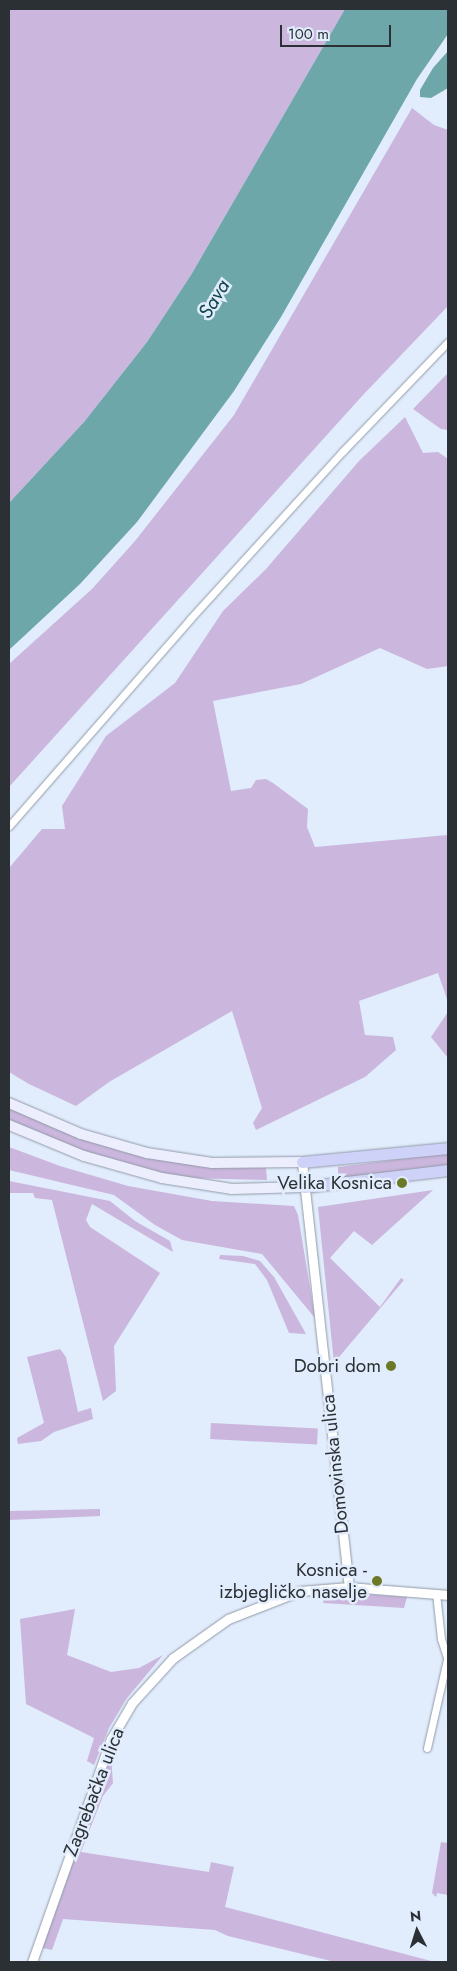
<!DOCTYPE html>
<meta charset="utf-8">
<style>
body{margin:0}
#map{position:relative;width:457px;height:1971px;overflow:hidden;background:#e1ecfc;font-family:Jost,sans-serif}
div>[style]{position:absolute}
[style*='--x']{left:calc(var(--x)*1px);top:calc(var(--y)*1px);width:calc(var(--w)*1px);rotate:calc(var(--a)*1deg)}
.green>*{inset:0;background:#cbb6dd;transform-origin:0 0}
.water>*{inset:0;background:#6ea7aa}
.roads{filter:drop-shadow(0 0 1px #909aa8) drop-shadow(0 0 1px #909aa8)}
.minor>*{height:7px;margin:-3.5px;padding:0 3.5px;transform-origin:3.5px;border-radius:3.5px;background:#fff}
.tertiary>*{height:9px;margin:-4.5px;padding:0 4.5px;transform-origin:4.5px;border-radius:4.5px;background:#fff}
.secondary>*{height:10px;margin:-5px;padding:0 5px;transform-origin:5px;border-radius:5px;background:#edeefd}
.trunk>*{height:11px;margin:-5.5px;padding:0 5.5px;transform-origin:5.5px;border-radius:5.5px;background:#cfd2f8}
.dots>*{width:14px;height:14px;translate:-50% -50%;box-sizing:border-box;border:2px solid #e1ecfc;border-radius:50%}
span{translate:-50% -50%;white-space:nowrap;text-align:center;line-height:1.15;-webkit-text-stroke:5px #e1ecfc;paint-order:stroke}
.poi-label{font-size:19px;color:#2b3035}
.right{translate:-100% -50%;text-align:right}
.street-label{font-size:19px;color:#2b3035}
.water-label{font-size:20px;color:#12474a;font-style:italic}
.frame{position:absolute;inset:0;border:10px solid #2b3035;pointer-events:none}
.north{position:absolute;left:392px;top:1906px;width:50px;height:50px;-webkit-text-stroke:4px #e1ecfc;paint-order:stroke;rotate:355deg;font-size:14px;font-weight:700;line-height:20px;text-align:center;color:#2b3035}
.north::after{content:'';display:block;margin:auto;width:18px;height:22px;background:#2b3035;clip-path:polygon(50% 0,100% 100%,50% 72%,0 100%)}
.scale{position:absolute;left:280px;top:25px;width:111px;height:22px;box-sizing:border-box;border:2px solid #2b3035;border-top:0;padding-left:6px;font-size:15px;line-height:18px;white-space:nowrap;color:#2b3035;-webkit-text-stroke:4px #e1ecfc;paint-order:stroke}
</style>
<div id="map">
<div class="green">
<div style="clip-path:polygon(9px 9px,345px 9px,191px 275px,147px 342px,84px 422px,9px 503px)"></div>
<div style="clip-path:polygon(412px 108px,434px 125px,448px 130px,448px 306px,363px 395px,9px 787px,9px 664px,92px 589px,135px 541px,234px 415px)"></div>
<div style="clip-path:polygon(448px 373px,448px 430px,441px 429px,413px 409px)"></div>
<div style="clip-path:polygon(405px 417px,423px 453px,438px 452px,448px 459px,448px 666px,427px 669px,380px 648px,301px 684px,213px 701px,231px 791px,251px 788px,256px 780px,266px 779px,273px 783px,308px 809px,307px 827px,315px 847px,448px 835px,448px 1002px,438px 973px,359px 1001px,365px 1035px,393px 1037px,396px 1050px,365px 1077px,256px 1130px,253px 1123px,262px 1108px,232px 1011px,109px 1082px,76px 1106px,29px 1084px,9px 1072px,9px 868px,42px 829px,65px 829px,62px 806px,106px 736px,175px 683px,223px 611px,266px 569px,359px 461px)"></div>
<div style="clip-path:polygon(448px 1012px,448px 1058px,431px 1037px)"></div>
<div style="clip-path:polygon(9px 1107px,53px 1128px,123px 1152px,199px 1166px,266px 1168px,267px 1180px,187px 1178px,157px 1173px,71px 1147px,9px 1121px)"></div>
<div style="clip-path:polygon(9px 1147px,60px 1166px,128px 1186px,212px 1201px,294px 1206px,298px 1215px,315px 1318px,262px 1254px,182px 1240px,155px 1225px,114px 1195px,9px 1170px)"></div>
<div style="clip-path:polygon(448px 1153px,448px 1166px,338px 1178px,338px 1167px)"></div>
<div style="clip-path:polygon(9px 1181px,110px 1201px,135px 1221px,170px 1241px,173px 1252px,92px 1204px,86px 1220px,90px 1227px,160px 1273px,114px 1346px,116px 1391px,103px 1401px,52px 1200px,35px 1198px,33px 1193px,9px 1193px)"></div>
<div style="clip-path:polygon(433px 1190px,372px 1245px,354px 1231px,330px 1258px,380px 1307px,401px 1278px,404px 1280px,334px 1363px,318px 1207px)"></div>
<div style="clip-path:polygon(220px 1255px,243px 1256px,260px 1261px,274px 1277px,306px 1334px,289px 1333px,267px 1280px,255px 1264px,219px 1259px)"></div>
<div style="clip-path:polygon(60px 1349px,66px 1357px,78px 1412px,91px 1408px,93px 1419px,54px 1432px,41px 1441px,18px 1444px,17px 1438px,44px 1423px,27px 1357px)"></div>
<div style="left:211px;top:1423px;width:107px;height:16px;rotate:3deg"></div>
<div style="clip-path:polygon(100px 1509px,100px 1516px,9px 1520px,9px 1511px)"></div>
<div style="clip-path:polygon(354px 1594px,376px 1595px,407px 1597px,404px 1608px,323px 1603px,325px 1596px)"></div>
<div style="clip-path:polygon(75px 1609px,67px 1655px,111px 1672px,139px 1668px,163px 1655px,127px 1698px,109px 1728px,94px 1765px,87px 1761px,94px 1738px,26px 1704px,20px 1619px)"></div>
<div style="clip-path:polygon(111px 1756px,113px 1783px,103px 1796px,81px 1852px,209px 1872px,211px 1862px,234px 1867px,225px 1907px,435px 1962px,335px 1962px,228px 1936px,215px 1930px,63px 1919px,52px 1950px,42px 1948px)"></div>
<div style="clip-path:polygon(441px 1842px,448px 1843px,448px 1895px,437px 1893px,436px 1897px,432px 1893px)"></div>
</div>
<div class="water">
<div style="clip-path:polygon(345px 9px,448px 9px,448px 34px,417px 79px,281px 317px,234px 391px,137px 522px,80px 584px,9px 650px,9px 503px,84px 422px,147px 342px,191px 275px)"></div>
<div style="clip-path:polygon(448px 51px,448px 88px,431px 98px,420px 97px,420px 90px,433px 68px)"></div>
</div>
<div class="roads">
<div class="minor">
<div style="--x:9;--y:826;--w:275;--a:-48.8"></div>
<div style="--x:190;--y:619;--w:227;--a:-47.7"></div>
<div style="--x:343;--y:451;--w:151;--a:-46.1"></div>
<div style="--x:436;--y:1593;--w:46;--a:83.8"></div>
<div style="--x:441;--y:1639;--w:23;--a:72"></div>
<div style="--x:427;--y:1748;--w:91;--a:-77.3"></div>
</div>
<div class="tertiary">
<div style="--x:302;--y:1162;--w:428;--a:83.7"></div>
<div style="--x:32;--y:1962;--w:237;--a:-70.5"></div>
<div style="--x:111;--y:1739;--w:42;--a:-59.7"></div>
<div style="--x:132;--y:1703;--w:61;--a:-47.7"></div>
<div style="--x:173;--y:1658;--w:67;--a:-35.3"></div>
<div style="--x:228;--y:1619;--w:77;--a:-21.3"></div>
<div style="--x:300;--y:1591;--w:49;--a:-4.7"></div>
<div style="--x:349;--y:1587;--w:99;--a:4.6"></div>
</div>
<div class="secondary">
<div style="--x:9;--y:1103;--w:78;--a:23.3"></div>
<div style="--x:81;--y:1134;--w:69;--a:16.1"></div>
<div style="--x:147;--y:1153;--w:66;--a:8.7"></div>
<div style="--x:212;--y:1163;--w:90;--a:-0.6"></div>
<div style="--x:9;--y:1125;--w:81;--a:22.5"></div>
<div style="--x:84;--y:1156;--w:81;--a:15.8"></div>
<div style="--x:162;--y:1178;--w:71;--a:8.9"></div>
<div style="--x:232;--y:1189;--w:72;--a:-1.6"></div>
</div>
<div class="trunk">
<div style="--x:302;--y:1162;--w:147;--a:-5.5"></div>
<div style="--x:304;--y:1187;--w:145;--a:-6.7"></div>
</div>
</div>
<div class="dots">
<div style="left:402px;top:1183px;background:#6c7a28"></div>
<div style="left:391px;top:1366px;background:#6c7a28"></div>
<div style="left:377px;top:1581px;background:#6c7a28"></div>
</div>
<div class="poi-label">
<span class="right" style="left:392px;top:1183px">Velika Kosnica</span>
<span class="right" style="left:381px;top:1366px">Dobri dom</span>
<span class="right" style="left:367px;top:1581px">Kosnica -<br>izbjegličko naselje</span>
</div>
<div class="street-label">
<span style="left:335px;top:1464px;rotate:-96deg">Domovinska ulica</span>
<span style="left:94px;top:1792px;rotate:-69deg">Zagrebačka ulica</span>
</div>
<div class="water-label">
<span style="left:214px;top:299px;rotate:-59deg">Sava</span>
</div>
<div class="frame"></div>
<div class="north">N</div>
<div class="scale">100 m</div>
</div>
